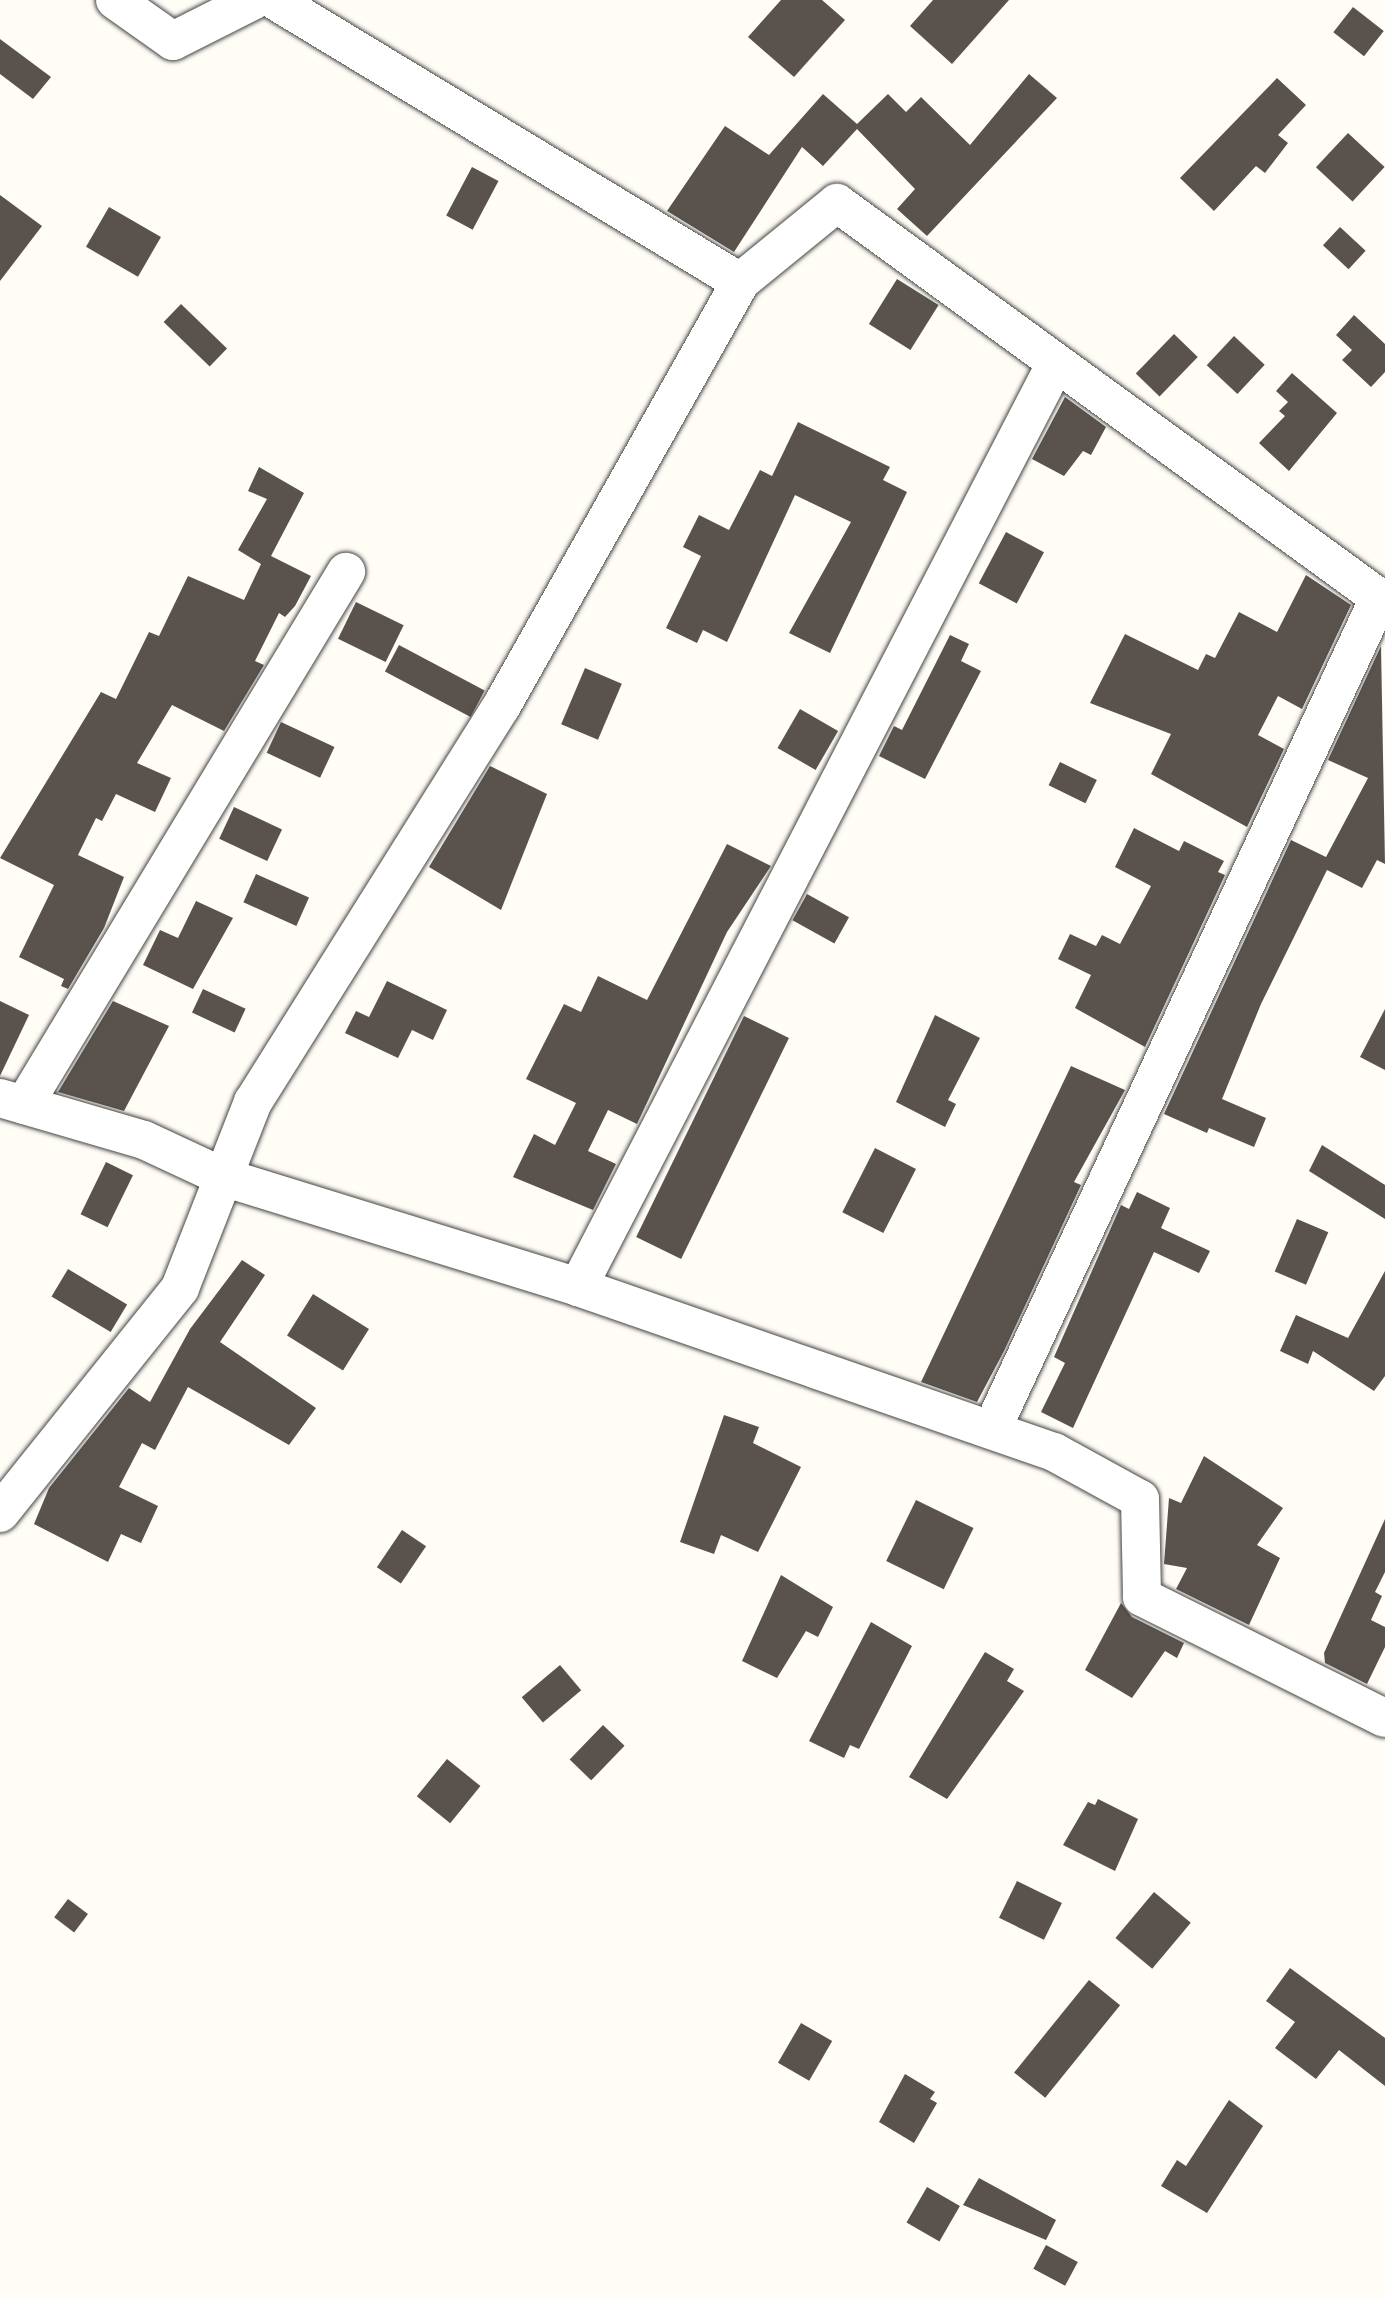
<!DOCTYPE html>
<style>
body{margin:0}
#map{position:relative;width:1385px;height:2298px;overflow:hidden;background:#fffdf5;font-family:"Source Serif 4",serif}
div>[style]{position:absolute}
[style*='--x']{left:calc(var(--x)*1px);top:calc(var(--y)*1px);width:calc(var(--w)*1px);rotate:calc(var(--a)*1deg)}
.building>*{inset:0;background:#5a524d;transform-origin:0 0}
.roads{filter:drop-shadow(0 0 2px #444) drop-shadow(0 0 2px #444)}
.minor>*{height:38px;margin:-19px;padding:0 19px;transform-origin:19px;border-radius:19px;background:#fff}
span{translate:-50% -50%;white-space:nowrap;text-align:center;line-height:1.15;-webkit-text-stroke:10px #fff;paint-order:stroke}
</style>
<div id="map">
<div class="building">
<div style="clip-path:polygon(781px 0,822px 0,845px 20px,794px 77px,748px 37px)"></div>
<div style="clip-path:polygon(933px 0,1009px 0,952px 64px,910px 26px)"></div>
<div style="left:1353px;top:7px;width:39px;height:32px;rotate:38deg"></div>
<div style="clip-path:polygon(0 39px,51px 77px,33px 99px,0 74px)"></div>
<div style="clip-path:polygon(1029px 74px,1057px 98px,927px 236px,897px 209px,915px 189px,857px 129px,823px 166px,802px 147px,734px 252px,667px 211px,725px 126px,769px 155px,823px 94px,857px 124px,888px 94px,906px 112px,921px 97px,970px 145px)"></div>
<div style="clip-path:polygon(1277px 78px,1306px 105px,1278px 135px,1288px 143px,1265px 173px,1256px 166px,1214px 211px,1180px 178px)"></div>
<div style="left:1348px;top:133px;width:50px;height:47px;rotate:43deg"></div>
<div style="left:472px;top:167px;width:30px;height:55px;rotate:28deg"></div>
<div style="clip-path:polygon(0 195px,42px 226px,0 281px)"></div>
<div style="left:109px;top:207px;width:60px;height:46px;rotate:30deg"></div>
<div style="left:1340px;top:227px;width:35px;height:25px;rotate:43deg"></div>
<div style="left:897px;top:279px;width:49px;height:53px;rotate:32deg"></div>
<div style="left:181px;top:304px;width:64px;height:25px;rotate:44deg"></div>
<div style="clip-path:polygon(1354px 315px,1385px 344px,1385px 372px,1371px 387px,1342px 360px,1352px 350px,1336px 335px)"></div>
<div style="left:1174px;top:334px;width:33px;height:55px;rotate:44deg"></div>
<div style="left:1234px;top:336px;width:42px;height:40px;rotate:43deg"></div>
<div style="clip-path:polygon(1292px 373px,1337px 413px,1289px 471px,1259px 443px,1285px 416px,1279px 411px,1288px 402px,1276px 391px)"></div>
<div style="clip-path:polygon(1065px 397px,1106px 427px,1091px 455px,1083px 451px,1064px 476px,1032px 459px)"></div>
<div style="clip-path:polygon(798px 422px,890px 467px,883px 480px,907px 492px,830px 653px,789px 633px,851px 522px,795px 495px,727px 642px,703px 630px,697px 643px,666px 628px,701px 556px,683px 547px,699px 515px,729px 530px,760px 470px,772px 476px)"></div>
<div style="clip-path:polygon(259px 467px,304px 493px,271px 556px,311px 576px,295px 606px,285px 617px,279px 613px,255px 661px,264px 665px,224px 731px,172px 705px,137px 763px,171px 778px,155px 812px,116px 794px,102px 821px,96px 818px,78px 855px,124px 877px,104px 928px,68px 989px,61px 986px,64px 979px,19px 957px,54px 885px,0 858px,101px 692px,116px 699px,149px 632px,159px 636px,188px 576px,244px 600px,261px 564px,238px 550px,267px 499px,248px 491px)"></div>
<div style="left:1006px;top:532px;width:43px;height:58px;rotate:28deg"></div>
<div style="clip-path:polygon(1306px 575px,1351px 605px,1302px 709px,1278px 696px,1258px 735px,1284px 749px,1247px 827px,1151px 774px,1171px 734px,1090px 703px,1125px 634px,1198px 670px,1206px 654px,1215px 658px,1239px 612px,1277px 632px)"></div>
<div style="left:356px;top:602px;width:53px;height:41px;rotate:26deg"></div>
<div style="clip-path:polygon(950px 635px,969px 644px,961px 661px,981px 671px,925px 779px,879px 756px,894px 726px,902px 730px)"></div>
<div style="left:399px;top:645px;width:97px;height:30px;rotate:28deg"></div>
<div style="clip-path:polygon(1381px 646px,1385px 864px,1377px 860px,1362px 888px,1327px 870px,1261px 1004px,1222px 1099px,1266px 1118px,1254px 1147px,1209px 1128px,1207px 1133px,1164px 1114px,1291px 840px,1326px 857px,1368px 778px,1328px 760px)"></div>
<div style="left:585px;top:668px;width:40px;height:61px;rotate:23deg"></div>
<div style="left:800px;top:709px;width:44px;height:45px;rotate:30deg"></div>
<div style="left:281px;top:722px;width:59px;height:34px;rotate:25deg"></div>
<div style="left:1060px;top:762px;width:41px;height:26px;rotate:26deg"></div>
<div style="clip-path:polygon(490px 766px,547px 794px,501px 910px,429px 867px)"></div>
<div style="left:234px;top:807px;width:53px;height:35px;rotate:25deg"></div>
<div style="clip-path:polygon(1134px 828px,1179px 851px,1184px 841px,1224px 861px,1218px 872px,1225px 875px,1145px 1047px,1075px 1008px,1091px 975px,1058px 959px,1070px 934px,1096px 946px,1102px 935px,1120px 944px,1151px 886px,1115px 867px)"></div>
<div style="clip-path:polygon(727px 844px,771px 866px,727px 932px,637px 1124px,608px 1110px,588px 1151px,616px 1164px,593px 1210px,513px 1177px,534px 1134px,555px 1145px,576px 1103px,526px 1079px,564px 1004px,581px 1012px,598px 976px,647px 1000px)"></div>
<div style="left:256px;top:874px;width:58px;height:31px;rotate:24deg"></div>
<div style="left:807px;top:894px;width:48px;height:30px;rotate:29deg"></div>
<div style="clip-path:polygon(196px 901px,233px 918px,193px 989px,143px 965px,160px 930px,178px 938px)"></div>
<div style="clip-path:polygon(387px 981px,447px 1010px,433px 1040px,412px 1030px,398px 1058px,345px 1033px,356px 1011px,369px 1017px)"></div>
<div style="left:203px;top:989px;width:47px;height:26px;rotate:25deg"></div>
<div style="clip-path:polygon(0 1001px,29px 1015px,0 1076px)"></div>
<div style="clip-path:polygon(113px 1001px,169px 1026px,124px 1111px,58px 1092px)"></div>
<div style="clip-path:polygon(1385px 1009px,1385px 1070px,1360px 1057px)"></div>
<div style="clip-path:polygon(935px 1015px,980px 1038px,948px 1100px,956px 1104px,945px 1127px,896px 1102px)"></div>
<div style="left:744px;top:1016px;width:50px;height:246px;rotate:26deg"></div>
<div style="clip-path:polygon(1071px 1066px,1125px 1090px,1074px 1182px,1081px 1185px,1004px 1351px,977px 1402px,921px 1382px)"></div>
<div style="clip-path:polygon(1322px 1145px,1385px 1185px,1385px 1219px,1309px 1171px)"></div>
<div style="left:875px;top:1148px;width:46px;height:72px;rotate:27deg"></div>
<div style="left:106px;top:1162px;width:30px;height:58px;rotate:26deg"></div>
<div style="clip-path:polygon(1137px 1192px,1170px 1208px,1161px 1228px,1210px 1251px,1199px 1273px,1154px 1252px,1073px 1428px,1041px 1412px,1065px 1363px,1054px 1357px,1121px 1205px,1129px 1209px)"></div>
<div style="left:1297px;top:1219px;width:34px;height:57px;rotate:23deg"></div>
<div style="clip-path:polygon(242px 1260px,265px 1275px,220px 1342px,316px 1408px,289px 1445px,188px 1387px,155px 1450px,142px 1443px,119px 1487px,158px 1506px,141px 1543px,121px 1534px,108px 1562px,34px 1524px,49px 1488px,129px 1388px,150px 1402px,190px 1329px)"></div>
<div style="left:68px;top:1269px;width:69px;height:32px;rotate:31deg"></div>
<div style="clip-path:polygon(1385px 1271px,1385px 1376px,1374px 1391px,1313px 1351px,1308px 1364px,1280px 1351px,1296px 1315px,1348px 1338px)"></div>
<div style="left:313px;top:1294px;width:66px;height:49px;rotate:32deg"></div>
<div style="clip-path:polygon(724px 1415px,759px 1427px,753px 1443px,801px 1467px,758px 1552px,721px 1535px,714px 1554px,680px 1542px)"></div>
<div style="clip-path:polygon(1204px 1456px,1283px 1508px,1257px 1545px,1280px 1558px,1249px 1625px,1176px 1589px,1187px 1568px,1164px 1564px,1169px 1498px,1181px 1503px)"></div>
<div style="left:916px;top:1500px;width:64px;height:68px;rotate:26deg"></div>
<div style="clip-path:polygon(1385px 1519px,1385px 1572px,1375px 1592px,1382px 1596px,1371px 1620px,1385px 1627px,1385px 1647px,1367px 1684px,1325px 1663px,1324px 1653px)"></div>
<div style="left:402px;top:1530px;width:29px;height:45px;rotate:34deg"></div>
<div style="clip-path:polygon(781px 1575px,833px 1607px,818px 1637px,806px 1631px,777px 1678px,742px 1661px)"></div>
<div style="clip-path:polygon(1121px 1603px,1132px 1617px,1184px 1643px,1177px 1658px,1165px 1651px,1132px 1698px,1085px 1670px)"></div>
<div style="clip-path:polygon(871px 1622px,912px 1646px,859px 1749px,850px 1745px,844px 1758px,809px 1741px)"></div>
<div style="clip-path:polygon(985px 1652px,1014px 1669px,1007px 1681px,1024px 1691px,947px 1799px,909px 1777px)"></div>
<div style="left:560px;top:1665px;width:33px;height:50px;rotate:50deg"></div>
<div style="left:603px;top:1725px;width:30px;height:48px;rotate:44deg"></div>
<div style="left:447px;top:1759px;width:43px;height:48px;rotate:39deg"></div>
<div style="clip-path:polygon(1098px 1799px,1138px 1819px,1115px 1871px,1063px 1845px,1088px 1802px,1095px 1805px)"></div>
<div style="left:1017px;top:1881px;width:50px;height:41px;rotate:26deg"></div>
<div style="left:1154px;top:1892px;width:48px;height:60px;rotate:40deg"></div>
<div style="left:68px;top:1899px;width:25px;height:23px;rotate:37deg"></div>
<div style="clip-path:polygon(1290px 1968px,1385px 2038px,1385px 2086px,1339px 2050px,1316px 2079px,1275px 2048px,1295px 2022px,1266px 2001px)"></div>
<div style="left:1089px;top:1980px;width:40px;height:119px;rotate:39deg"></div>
<div style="left:801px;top:2023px;width:36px;height:46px;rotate:30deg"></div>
<div style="clip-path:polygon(905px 2074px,935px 2092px,930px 2099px,937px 2103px,914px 2143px,879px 2122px)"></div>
<div style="clip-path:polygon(1229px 2100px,1263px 2126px,1207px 2213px,1161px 2186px,1177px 2160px,1186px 2166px)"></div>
<div style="clip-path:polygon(979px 2178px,1056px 2220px,1046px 2240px,963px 2205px)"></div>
<div style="left:927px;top:2187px;width:38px;height:41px;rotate:30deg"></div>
<div style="left:1046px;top:2245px;width:36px;height:27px;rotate:28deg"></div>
</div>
<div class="roads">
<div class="minor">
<div style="--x:115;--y:0;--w:71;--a:35.3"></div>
<div style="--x:173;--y:41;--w:91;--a:-26.8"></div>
<div style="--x:274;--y:0;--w:545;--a:31.18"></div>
<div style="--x:740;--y:282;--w:125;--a:-39.2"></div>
<div style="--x:837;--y:203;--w:678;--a:36.06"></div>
<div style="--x:0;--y:1098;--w:150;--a:16.3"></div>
<div style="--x:144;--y:1140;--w:90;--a:24.9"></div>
<div style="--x:226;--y:1178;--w:368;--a:17.2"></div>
<div style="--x:578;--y:1287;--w:504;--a:19.12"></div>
<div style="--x:1054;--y:1452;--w:98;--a:28.7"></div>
<div style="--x:1140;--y:1499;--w:98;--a:88.8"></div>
<div style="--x:1142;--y:1597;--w:271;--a:26.5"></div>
<div style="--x:24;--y:1105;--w:623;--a:-58.86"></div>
<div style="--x:578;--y:1287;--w:1040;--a:-62.65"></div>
<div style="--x:992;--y:1429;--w:917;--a:-65.03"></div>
<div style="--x:0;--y:1513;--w:288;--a:-51.3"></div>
<div style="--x:180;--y:1288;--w:200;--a:-68.6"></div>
<div style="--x:253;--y:1102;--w:466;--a:-57.9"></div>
<div style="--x:501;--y:707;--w:488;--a:-60.6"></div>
</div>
</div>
</div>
